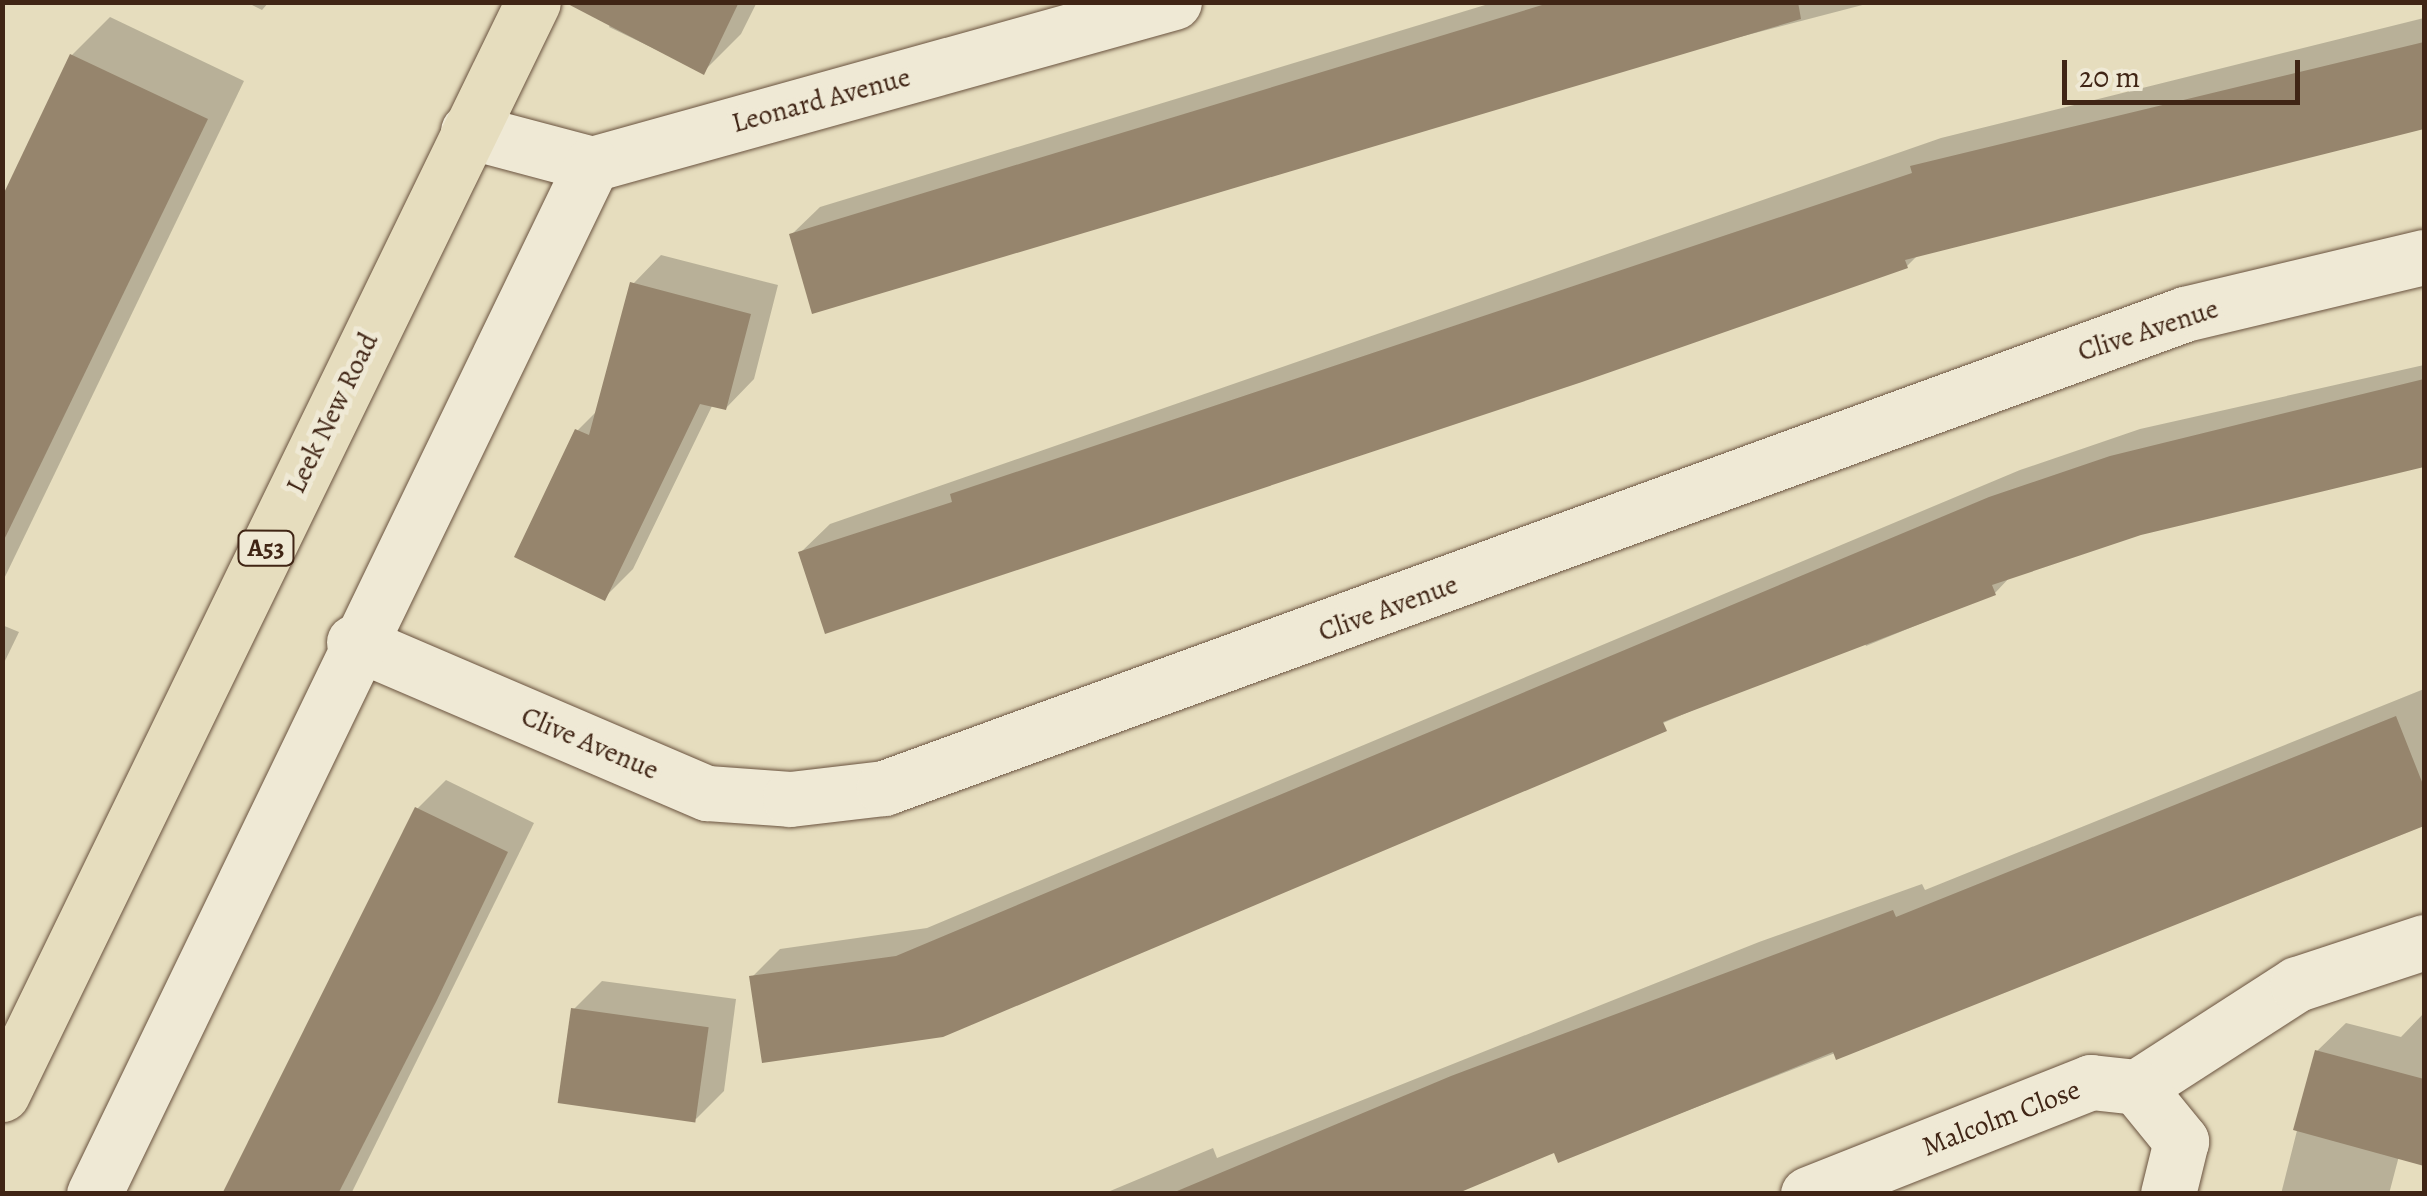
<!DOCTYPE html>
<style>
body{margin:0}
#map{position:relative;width:2427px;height:1196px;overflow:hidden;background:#e6ddbe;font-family:Alegreya,serif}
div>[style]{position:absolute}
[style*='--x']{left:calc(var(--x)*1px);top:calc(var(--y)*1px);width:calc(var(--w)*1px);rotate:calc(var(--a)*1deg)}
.shadow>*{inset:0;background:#0003}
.building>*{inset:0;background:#96856d;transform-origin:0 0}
.roads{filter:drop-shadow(0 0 2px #6a533f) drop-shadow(0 0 2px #6a533f)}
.minor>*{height:55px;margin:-27.5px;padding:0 27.5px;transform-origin:27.5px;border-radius:27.5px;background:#efe9d5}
.highway>*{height:55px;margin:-27.5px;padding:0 27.5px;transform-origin:27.5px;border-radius:27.5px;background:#e6ddbe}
span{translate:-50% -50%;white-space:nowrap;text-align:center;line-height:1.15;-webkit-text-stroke:10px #efe9d5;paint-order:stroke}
.shield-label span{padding:2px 8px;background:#efe9d5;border:2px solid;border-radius:8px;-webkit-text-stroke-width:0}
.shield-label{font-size:25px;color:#402515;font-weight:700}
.street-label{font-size:28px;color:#402515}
.frame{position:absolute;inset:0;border:5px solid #402515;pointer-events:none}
.scale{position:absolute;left:2062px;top:60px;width:238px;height:45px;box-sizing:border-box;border:5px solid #402515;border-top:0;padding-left:12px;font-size:30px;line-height:35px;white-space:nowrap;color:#402515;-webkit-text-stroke:8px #efe9d5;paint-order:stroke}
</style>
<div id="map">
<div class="shadow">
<div style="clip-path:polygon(246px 2px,269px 2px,262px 10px)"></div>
<div style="clip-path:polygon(621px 2px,757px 2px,741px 34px,703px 72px,609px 27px)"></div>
<div style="clip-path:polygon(1495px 2px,1874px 2px,1659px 58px,791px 235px,820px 207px)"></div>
<div style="clip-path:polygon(110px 17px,244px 81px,2px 583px,2px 207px,72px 55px)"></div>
<div style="clip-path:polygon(2424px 18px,2424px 126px,1919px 254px,1907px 266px,827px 631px,801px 552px,830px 524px,1941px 138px)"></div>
<div style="clip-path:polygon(661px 255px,778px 285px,754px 379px,726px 408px,713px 404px,633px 569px,604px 598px,578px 430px,599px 409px,633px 284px)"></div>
<div style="clip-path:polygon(2424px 365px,2424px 464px,2141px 532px,2011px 576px,1995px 593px,1866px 646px,1862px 637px,942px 1035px,752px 977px,780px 949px,927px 928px,2020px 470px,2140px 429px)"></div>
<div style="clip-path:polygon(2px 625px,19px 632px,2px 667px)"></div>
<div style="clip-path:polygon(2424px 689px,2424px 824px,1560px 1160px,1556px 1150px,1449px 1194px,1103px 1194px,1213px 1148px,1217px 1158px,1759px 942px,1922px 884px,1925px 890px)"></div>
<div style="clip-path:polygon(446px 780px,534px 823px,351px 1194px,224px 1194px,417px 809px)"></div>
<div style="clip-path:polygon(602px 981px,736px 999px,724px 1091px,696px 1119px,574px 1009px)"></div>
<div style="clip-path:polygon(2424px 1013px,2424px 1163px,2399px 1156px,2389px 1194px,2281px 1194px,2317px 1051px,2346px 1023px,2401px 1037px)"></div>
</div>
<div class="building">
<div style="clip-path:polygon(564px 2px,739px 2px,704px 75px)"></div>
<div style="clip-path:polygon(1552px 2px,1798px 2px,1801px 19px,812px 314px,789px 234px)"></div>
<div style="clip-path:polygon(2424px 42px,2424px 129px,1905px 260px,1908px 268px,1582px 382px,825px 634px,798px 552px,952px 502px,950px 494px,1912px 173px,1910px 166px)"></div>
<div style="clip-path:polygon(70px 54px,208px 119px,2px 544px,2px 197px)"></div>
<div style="clip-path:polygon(630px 282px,751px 314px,726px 410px,700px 404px,605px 601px,514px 557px,575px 429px,589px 435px)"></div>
<div style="clip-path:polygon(2424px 379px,2424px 467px,2141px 535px,1992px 585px,1996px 595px,1663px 722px,1667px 731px,943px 1037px,762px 1063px,749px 976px,896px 956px,1989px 497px,2110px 456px)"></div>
<div style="clip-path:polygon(2396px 716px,2424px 787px,2424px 826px,1836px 1060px,1833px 1052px,1558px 1163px,1554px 1153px,1456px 1194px,1170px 1194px,1451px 1076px,1893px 910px,1896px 917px)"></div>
<div style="clip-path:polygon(415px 807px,508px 852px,436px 1002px,338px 1194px,222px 1194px)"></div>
<div style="left:571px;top:1008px;width:139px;height:96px;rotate:8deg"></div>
<div style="clip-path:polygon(2315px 1050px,2424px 1079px,2424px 1166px,2293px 1130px)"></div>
</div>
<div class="roads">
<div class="minor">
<div style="--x:468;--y:131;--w:128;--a:14.9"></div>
<div style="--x:592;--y:164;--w:604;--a:-15.55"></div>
<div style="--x:354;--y:642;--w:384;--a:23.2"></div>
<div style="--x:707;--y:793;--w:83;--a:4.1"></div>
<div style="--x:790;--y:799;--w:95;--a:-6.7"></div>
<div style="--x:884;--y:788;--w:1385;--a:-20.02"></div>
<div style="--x:2185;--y:314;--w:246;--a:-13.4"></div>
<div style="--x:2137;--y:1087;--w:190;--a:-32.8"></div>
<div style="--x:2297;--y:984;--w:134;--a:-18.3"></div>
<div style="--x:94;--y:1194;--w:1144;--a:-64.2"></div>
<div style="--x:1808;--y:1194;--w:304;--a:-21.6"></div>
<div style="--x:2091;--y:1082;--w:46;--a:6.2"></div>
<div style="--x:2137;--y:1087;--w:70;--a:50.8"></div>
<div style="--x:2181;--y:1141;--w:55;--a:103.8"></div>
</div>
<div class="highway">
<div style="--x:2;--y:1094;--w:1214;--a:-64.07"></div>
</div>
</div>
<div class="shield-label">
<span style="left:266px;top:548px">A53</span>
</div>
<div class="street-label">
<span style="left:821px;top:100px;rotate:-15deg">Leonard Avenue</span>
<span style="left:2148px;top:330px;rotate:-18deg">Clive Avenue</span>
<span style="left:332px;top:413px;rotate:-64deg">Leek New Road</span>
<span style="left:1388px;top:608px;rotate:-20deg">Clive Avenue</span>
<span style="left:590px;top:743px;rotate:23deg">Clive Avenue</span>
<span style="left:2001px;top:1118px;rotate:-21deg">Malcolm Close</span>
</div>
<div class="frame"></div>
<div class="scale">20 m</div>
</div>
